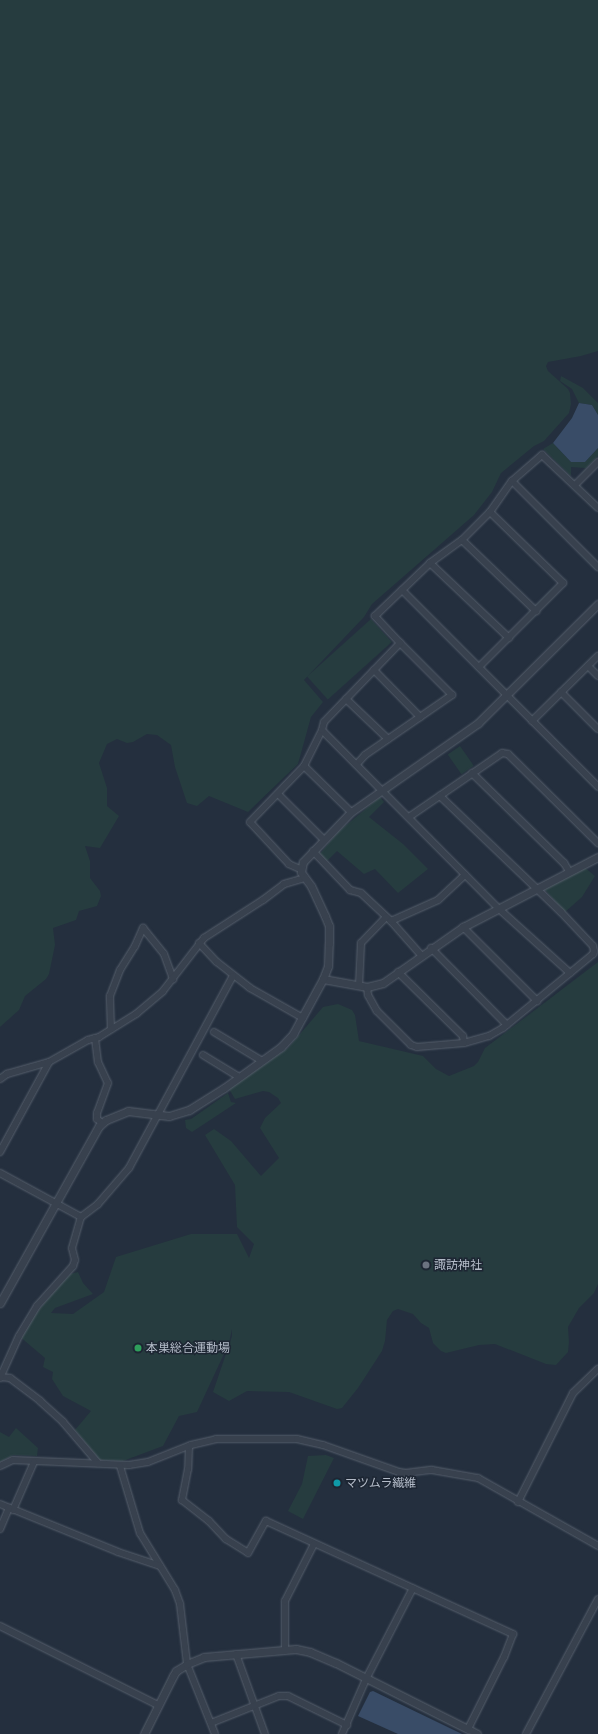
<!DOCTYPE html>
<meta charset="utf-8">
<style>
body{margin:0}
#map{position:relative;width:598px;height:1734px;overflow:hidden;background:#242f3e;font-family:"Golos Text","Noto Sans JP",sans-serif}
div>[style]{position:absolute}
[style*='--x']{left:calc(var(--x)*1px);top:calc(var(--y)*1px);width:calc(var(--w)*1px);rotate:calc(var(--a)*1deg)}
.green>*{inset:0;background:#263c3f;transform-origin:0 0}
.water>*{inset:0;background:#394c67}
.roads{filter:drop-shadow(0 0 1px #565f6c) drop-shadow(0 0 1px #565f6c)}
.minor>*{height:6px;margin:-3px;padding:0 3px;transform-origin:3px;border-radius:3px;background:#38414e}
.tertiary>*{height:7px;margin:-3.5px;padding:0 3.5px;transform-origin:3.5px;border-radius:3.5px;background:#38414e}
.dots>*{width:11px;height:11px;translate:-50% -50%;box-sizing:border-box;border:2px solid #1d2633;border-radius:50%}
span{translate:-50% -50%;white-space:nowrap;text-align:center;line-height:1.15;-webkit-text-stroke:3px #1d2633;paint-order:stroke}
.poi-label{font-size:12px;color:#b4bcc9}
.left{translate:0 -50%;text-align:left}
</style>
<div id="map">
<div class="green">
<div style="clip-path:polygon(0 0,598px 0,598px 351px,581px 356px,548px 362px,546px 366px,548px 371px,568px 389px,570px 393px,571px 404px,569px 413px,544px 441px,534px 446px,501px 473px,492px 492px,474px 515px,372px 604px,364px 617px,304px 680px,323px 702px,311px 717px,298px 764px,248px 812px,209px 796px,197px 806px,187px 803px,175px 767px,171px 745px,157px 735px,147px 734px,133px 742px,127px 743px,117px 739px,107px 744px,99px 763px,107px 788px,107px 806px,119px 816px,100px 848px,85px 846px,90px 861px,90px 878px,100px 891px,101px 896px,97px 906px,79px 911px,76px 920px,53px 928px,55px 945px,49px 974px,46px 979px,25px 996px,19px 1010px,0 1027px)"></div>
<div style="clip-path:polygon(561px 376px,583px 388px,598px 403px,598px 415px,592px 405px,579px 403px,572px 389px,560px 381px)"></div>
<div style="clip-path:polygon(553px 443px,571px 462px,585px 462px,598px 448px,598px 456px,586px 468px,571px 467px,571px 476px,543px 449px)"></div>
<div style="left:371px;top:619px;width:31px;height:86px;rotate:48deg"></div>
<div style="left:460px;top:746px;width:24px;height:15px;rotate:55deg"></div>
<div style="clip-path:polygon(380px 797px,384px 802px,369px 817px,403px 844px,428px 869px,398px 893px,375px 869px,364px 874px,337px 851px,325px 863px,318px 856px,338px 832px)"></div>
<div style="clip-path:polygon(584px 867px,595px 876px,582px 897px,565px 912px,545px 890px,547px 886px)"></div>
<div style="clip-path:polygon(598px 962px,598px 1284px,594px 1293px,579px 1308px,568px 1327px,569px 1342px,568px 1352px,556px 1365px,546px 1364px,495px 1344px,479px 1345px,446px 1353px,441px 1351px,433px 1343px,429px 1328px,421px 1323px,413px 1314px,398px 1309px,393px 1311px,387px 1320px,385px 1341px,382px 1351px,358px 1388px,342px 1408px,337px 1409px,289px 1392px,247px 1391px,229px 1401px,213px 1392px,232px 1336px,232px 1329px,229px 1343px,197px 1412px,179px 1416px,163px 1446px,123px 1461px,100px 1460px,75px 1430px,91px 1411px,63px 1396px,52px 1379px,53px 1372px,43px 1367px,45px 1358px,19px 1336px,66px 1275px,78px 1272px,83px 1283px,93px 1294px,55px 1308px,51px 1313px,73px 1314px,104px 1292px,116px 1257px,191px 1234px,237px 1234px,249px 1258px,254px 1244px,237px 1227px,235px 1185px,205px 1135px,214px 1129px,231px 1141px,261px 1176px,279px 1158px,260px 1128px,265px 1118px,281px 1103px,278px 1098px,269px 1092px,263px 1091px,235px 1099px,229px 1089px,288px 1048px,323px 1007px,338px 1004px,352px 1010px,355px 1015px,359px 1041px,423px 1056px,436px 1069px,449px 1076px,474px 1066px,478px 1062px,485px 1048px)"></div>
<div style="clip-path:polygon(228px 1093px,231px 1102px,236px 1103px,192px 1132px,186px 1128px,185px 1120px,191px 1119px)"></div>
<div style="clip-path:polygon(16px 1428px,38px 1448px,37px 1456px,13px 1455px,0 1462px,0 1432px,9px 1437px)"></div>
<div style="clip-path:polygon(326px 1455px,334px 1458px,303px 1519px,288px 1511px,302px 1484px,308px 1456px)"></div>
</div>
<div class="water">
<div style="clip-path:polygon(579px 403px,592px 405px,598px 415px,598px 448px,585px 462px,571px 462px,553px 443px,572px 418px)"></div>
<div style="clip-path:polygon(373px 1691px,462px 1734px,398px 1734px,358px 1716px,370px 1692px)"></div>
</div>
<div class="roads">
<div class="minor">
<div style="--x:512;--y:481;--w:122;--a:45"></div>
<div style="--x:575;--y:485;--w:33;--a:-45"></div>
<div style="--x:462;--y:540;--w:103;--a:43.8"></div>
<div style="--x:430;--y:563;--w:109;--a:43.5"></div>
<div style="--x:402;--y:590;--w:278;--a:45.1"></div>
<div style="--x:588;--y:666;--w:14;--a:45"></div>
<div style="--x:479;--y:667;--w:119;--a:-45"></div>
<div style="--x:563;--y:583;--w:102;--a:-135.8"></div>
<div style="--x:374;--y:670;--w:66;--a:45.6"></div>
<div style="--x:561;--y:692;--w:52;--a:45"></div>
<div style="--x:346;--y:699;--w:58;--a:43.6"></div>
<div style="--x:532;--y:721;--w:93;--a:-44.6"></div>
<div style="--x:357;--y:764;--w:12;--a:-48"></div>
<div style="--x:365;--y:755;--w:106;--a:-34.6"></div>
<div style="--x:452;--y:695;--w:74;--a:-135"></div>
<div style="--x:304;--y:766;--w:66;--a:44.4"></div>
<div style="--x:472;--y:773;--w:129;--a:44.4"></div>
<div style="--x:564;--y:863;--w:9;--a:58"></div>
<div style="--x:278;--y:794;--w:65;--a:45"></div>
<div style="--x:409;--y:817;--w:113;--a:-34.5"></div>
<div style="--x:502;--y:753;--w:6;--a:9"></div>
<div style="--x:508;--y:754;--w:127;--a:44.7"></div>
<div style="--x:313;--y:851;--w:54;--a:46.5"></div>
<div style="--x:350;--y:890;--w:11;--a:15"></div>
<div style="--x:361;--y:893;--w:41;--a:43"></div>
<div style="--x:391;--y:921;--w:45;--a:48.6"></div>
<div style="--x:300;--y:869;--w:12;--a:-156"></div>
<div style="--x:289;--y:864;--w:57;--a:-132.9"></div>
<div style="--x:250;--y:822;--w:78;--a:-46"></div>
<div style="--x:304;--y:766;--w:40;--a:-63.4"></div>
<div style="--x:391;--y:921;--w:51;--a:-24.1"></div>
<div style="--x:438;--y:900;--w:37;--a:-43"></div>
<div style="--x:463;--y:927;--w:105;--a:45"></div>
<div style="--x:199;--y:943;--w:26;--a:47"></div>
<div style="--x:217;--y:962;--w:42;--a:38.2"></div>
<div style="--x:250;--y:988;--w:61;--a:29.5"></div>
<div style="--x:431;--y:948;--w:108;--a:45.4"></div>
<div style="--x:398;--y:972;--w:91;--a:44.6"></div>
<div style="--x:463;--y:1036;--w:7;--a:82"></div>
<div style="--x:464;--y:1043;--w:26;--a:-16"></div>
<div style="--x:489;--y:1036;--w:16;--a:-30"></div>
<div style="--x:503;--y:1028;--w:117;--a:-39.4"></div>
<div style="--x:593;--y:954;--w:3;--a:-72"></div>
<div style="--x:594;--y:951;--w:5;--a:-101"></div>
<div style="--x:593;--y:946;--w:47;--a:-133.3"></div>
<div style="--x:561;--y:912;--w:168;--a:-136.2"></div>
<div style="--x:570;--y:973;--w:97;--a:-137.9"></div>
<div style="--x:498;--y:908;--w:250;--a:-134.7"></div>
<div style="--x:322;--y:730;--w:8;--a:-76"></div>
<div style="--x:324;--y:722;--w:110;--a:-46.1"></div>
<div style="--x:400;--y:643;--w:37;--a:-133"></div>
<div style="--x:375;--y:616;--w:76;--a:-43.9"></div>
<div style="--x:430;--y:563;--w:39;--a:-36"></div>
<div style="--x:462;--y:540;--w:40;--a:-45"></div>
<div style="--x:490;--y:512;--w:38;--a:-55"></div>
<div style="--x:512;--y:481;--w:40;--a:-41"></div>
<div style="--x:542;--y:455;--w:77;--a:43.4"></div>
<div style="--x:359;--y:986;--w:43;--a:-87.3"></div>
<div style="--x:361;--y:943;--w:36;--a:-46"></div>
<div style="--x:367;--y:987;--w:8;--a:83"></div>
<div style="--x:368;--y:995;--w:18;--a:61"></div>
<div style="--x:377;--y:1011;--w:48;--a:45"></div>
<div style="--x:411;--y:1045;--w:6;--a:18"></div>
<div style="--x:417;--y:1047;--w:47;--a:-4.9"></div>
<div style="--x:111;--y:1029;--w:33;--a:-92"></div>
<div style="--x:110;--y:996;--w:28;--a:-69"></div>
<div style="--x:120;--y:970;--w:28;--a:-58"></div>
<div style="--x:135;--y:946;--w:20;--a:-66"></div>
<div style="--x:143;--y:928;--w:33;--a:51"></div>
<div style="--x:164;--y:954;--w:27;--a:70"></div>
<div style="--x:214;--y:1032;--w:56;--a:31.1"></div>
<div style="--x:95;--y:1038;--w:24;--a:83"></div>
<div style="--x:98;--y:1062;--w:23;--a:65"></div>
<div style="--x:108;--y:1083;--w:32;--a:110"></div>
<div style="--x:97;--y:1113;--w:6;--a:90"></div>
<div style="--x:97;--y:1119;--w:6;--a:39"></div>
<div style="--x:203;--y:1055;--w:42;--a:31.4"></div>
<div style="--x:0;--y:1079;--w:9;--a:-36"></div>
<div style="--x:7;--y:1074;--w:44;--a:-15.9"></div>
<div style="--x:49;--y:1062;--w:45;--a:-29.4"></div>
<div style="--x:88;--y:1040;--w:11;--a:-15"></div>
<div style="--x:99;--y:1037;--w:44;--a:-31.9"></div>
<div style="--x:136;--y:1014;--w:35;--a:-40"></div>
<div style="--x:163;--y:991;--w:67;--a:-52.3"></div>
<div style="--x:204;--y:938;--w:70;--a:-32.8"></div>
<div style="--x:263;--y:900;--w:26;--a:-37"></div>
<div style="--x:284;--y:884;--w:22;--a:-16"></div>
<div style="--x:0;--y:1152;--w:102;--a:-61.4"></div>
<div style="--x:0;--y:1173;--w:92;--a:28.5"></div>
<div style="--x:0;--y:1377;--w:10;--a:6"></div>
<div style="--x:10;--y:1378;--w:38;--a:37"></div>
<div style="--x:40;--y:1401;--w:31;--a:42"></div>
<div style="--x:63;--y:1422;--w:54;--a:49.5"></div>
<div style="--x:0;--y:1378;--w:46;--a:-65.7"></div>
<div style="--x:19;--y:1336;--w:35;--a:-59"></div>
<div style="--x:37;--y:1306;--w:54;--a:-48"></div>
<div style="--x:73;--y:1266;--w:6;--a:-72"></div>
<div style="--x:75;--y:1260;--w:12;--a:-104"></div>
<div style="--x:72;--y:1248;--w:32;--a:-74"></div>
<div style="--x:81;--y:1217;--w:21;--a:-37"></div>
<div style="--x:98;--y:1204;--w:48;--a:-49.3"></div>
<div style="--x:129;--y:1168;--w:218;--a:-61.6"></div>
<div style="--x:189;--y:1446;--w:23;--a:92"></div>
<div style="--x:188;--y:1469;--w:32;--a:101"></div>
<div style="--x:182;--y:1500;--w:34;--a:38"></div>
<div style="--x:209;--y:1521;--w:25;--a:47"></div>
<div style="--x:226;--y:1539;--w:26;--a:32"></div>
<div style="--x:248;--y:1553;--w:37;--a:-61"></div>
<div style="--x:266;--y:1521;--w:272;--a:24.6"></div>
<div style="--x:513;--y:1634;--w:25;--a:111"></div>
<div style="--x:504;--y:1657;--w:80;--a:116.6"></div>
<div style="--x:468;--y:1729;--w:11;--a:27"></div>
<div style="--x:0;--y:1466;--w:14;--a:-25"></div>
<div style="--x:13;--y:1460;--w:116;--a:2.5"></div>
<div style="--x:129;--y:1465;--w:19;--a:-9"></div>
<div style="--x:148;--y:1462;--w:46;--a:-21.6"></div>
<div style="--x:191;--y:1445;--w:26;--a:-13"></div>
<div style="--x:216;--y:1439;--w:81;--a:0"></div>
<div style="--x:297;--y:1439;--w:27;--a:13"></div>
<div style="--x:323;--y:1445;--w:81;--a:19.6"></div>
<div style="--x:399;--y:1472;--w:7;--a:8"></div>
<div style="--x:406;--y:1473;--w:26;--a:-7"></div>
<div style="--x:432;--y:1470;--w:47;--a:9.9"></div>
<div style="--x:478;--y:1478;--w:138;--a:29.5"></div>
<div style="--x:120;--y:1466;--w:70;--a:73.4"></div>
<div style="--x:140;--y:1533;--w:67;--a:58.4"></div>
<div style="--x:175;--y:1590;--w:15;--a:70"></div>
<div style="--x:180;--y:1604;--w:60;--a:83.3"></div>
<div style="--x:187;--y:1664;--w:75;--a:68.2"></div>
<div style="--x:518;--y:1502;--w:122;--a:-63.2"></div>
<div style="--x:573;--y:1393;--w:35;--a:-44"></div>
<div style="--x:0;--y:1504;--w:127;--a:22.1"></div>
<div style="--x:118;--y:1552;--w:44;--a:18.4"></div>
<div style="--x:13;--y:1510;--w:52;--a:-66.4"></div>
<div style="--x:0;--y:1529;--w:23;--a:-67"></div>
<div style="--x:0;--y:1626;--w:177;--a:26.6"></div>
<div style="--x:285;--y:1650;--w:49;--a:-90"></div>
<div style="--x:285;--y:1601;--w:64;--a:-63"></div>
<div style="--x:236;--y:1654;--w:85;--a:70.1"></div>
<div style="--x:211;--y:1723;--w:73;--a:-21.7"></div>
<div style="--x:279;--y:1696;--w:9;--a:0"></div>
<div style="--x:288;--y:1696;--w:66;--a:26.2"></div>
<div style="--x:342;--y:1734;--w:60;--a:-66.4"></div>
<div style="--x:366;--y:1679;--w:102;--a:-62.7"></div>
<div style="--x:526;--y:1734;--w:153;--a:-61.9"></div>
</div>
<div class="tertiary">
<div style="--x:323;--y:979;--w:45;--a:10.3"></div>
<div style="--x:367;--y:987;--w:16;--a:-14"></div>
<div style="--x:383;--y:983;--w:98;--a:-35"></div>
<div style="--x:463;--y:927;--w:152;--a:-27.4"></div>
<div style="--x:0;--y:1303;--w:203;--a:-60.8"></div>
<div style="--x:99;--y:1126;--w:9;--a:-41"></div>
<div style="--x:106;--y:1120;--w:24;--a:-22"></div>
<div style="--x:128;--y:1111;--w:41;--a:7"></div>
<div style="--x:169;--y:1116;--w:21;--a:-17"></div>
<div style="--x:189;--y:1110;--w:41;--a:-32.2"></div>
<div style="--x:224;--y:1088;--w:70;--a:-35.7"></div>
<div style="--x:281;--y:1047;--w:18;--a:-47"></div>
<div style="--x:293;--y:1034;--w:63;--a:-61.4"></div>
<div style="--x:323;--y:979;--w:14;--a:-69"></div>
<div style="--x:328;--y:966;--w:23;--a:-88"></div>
<div style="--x:329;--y:943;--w:17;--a:-90"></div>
<div style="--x:329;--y:926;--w:11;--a:-112"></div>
<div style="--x:325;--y:916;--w:33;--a:-115"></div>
<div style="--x:311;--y:886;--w:17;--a:-126"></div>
<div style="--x:301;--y:872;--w:10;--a:-79"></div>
<div style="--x:303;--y:862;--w:69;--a:-46.2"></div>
<div style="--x:351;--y:812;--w:155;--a:-35"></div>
<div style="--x:478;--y:723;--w:169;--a:-44.8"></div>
<div style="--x:144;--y:1734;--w:65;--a:-63.4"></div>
<div style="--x:173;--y:1676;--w:6;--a:-59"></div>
<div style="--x:176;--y:1671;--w:13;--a:-32"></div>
<div style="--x:187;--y:1664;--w:18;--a:-22"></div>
<div style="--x:204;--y:1657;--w:92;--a:-5"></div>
<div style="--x:296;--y:1649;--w:14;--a:12"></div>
<div style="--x:310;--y:1652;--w:28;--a:23"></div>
<div style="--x:336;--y:1663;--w:148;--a:26.6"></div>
</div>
</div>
<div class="dots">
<div style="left:426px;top:1265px;background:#6b7280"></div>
<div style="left:138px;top:1348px;background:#2e9e5b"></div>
<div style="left:337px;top:1483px;background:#0f9aa8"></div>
</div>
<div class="poi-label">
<span class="left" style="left:434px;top:1265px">諏訪神社</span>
<span class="left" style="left:146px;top:1348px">本巣総合運動場</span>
<span class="left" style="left:345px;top:1483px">マツムラ繊維</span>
</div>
</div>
